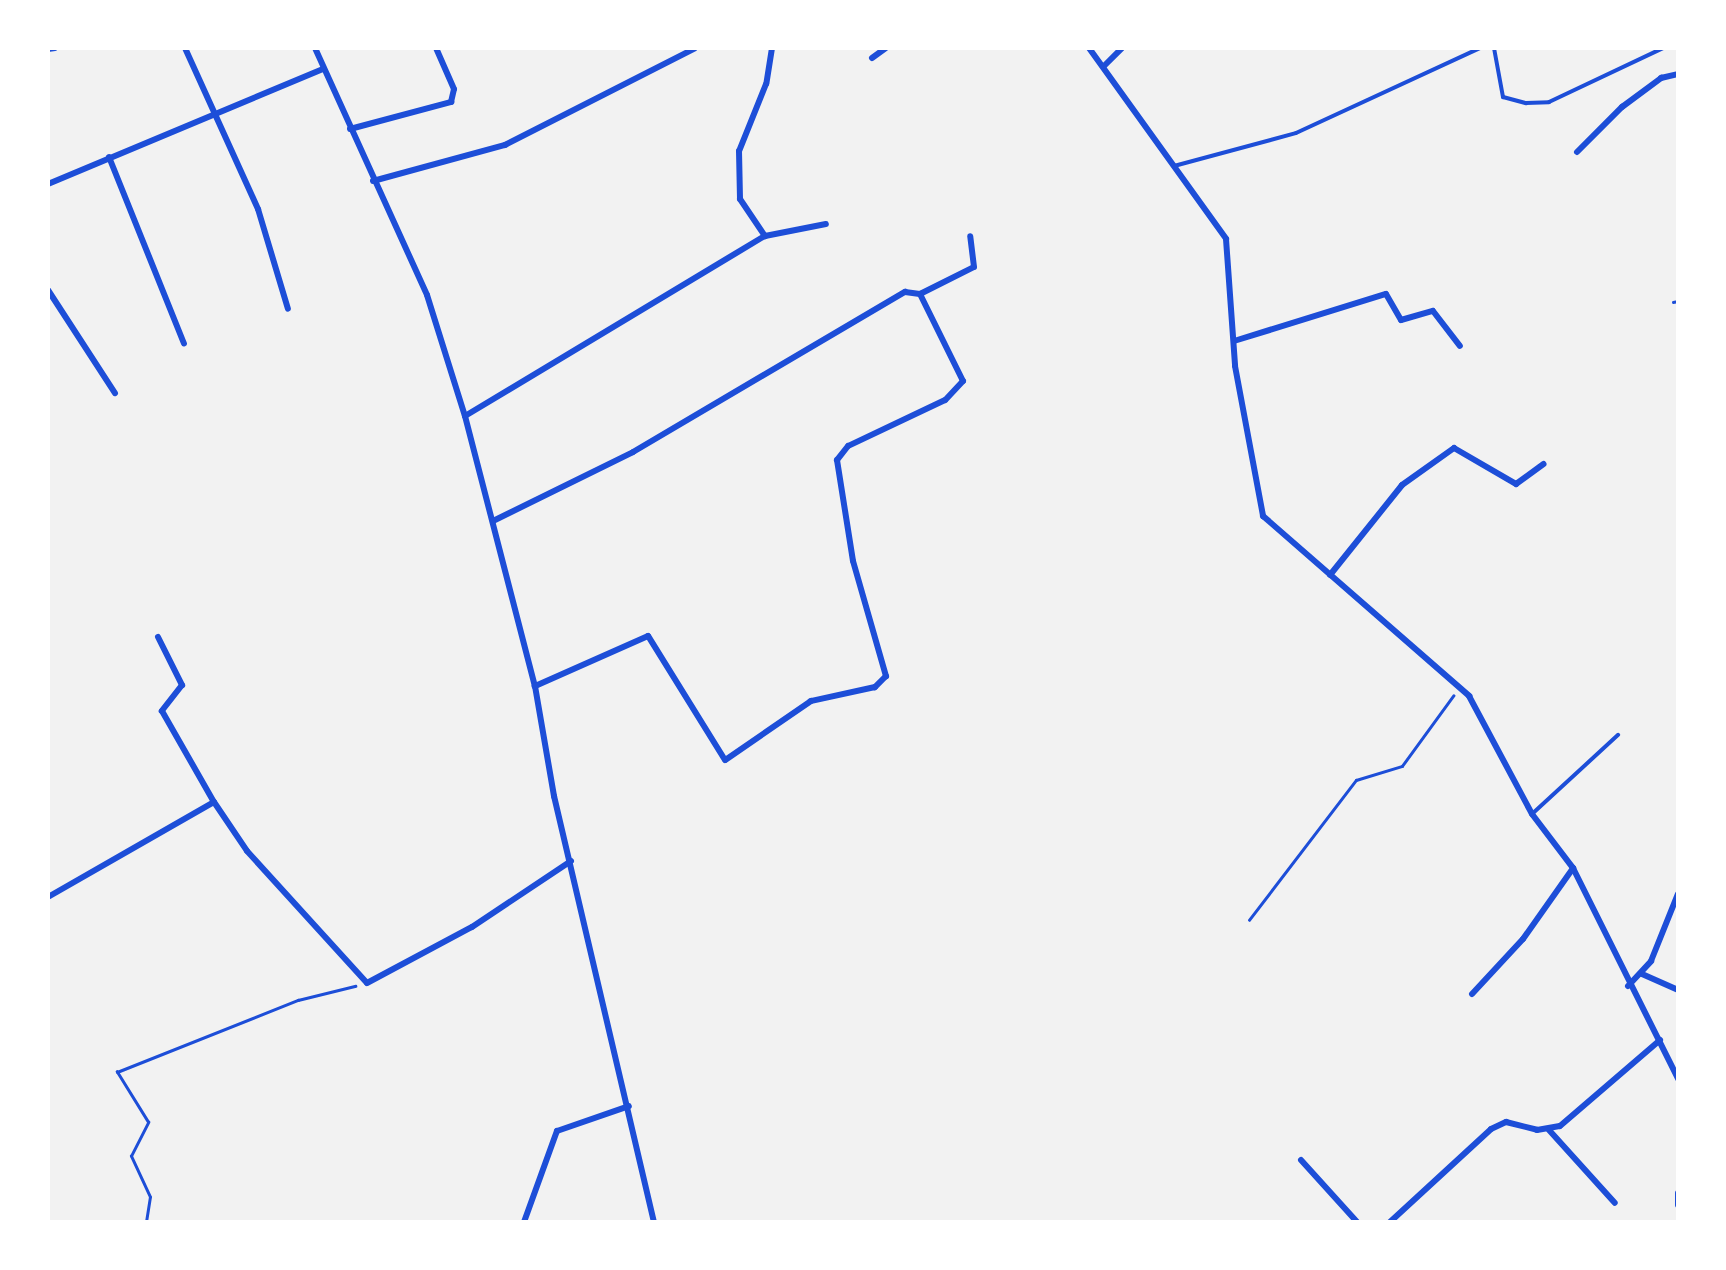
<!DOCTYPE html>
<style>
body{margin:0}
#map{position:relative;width:1726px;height:1270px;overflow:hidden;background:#f2f2f2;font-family:"Varela Round",sans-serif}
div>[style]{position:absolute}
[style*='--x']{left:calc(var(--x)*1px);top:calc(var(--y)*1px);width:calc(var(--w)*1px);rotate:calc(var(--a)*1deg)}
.path>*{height:2.5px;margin:-1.25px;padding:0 1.25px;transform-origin:1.25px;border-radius:1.25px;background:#1d4ed8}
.service>*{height:4px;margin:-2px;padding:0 2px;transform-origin:2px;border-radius:2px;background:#1d4ed8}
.minor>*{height:6px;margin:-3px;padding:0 3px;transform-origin:3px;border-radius:3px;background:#1d4ed8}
span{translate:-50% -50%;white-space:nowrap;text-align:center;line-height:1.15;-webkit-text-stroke:9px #fff;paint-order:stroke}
.frame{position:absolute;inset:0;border:50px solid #fff;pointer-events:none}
</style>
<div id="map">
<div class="path">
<div style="--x:1673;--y:302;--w:5;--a:-11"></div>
<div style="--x:1249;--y:920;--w:176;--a:-52.6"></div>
<div style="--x:1356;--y:780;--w:48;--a:-16.9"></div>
<div style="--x:1402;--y:766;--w:87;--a:-53.9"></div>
<div style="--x:146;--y:1222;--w:25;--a:-81"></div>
<div style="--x:150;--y:1197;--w:45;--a:-114.9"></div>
<div style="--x:131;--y:1156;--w:38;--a:-63"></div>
<div style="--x:148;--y:1122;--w:59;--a:-121.8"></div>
<div style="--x:117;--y:1072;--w:195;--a:-21.7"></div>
<div style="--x:298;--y:1000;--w:59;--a:-13.8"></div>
</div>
<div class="service">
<div style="--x:1494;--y:48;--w:50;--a:79.6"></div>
<div style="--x:1503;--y:97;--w:24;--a:15"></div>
<div style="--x:1526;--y:103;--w:23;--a:-2"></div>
<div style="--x:1549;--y:102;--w:126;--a:-25.3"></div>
<div style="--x:1174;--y:166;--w:126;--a:-15.1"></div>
<div style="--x:1296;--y:133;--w:203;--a:-24.8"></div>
<div style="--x:1532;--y:814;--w:117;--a:-42.6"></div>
</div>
<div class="minor">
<div style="--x:185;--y:48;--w:177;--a:65.6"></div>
<div style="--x:258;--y:209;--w:104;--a:73.3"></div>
<div style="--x:315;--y:48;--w:271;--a:65.6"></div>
<div style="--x:427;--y:295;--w:127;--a:72.6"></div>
<div style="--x:465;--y:416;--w:279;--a:75.5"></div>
<div style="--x:535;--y:686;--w:112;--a:80.2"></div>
<div style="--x:554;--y:796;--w:438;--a:76.8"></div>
<div style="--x:772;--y:48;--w:36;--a:99"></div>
<div style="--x:766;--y:84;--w:72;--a:111.9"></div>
<div style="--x:739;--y:151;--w:48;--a:88.8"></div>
<div style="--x:740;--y:199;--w:45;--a:56"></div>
<div style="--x:765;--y:236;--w:62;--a:-11.1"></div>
<div style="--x:1089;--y:48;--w:235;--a:54.3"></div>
<div style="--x:1226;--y:239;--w:127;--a:85.9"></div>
<div style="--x:1235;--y:366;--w:153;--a:79.4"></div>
<div style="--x:1263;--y:516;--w:274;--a:41.1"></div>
<div style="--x:1469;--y:696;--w:134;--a:61.9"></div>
<div style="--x:1532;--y:814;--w:68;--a:52.8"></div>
<div style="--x:1573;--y:868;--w:236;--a:63.5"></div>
<div style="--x:48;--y:49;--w:7;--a:-8"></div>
<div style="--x:872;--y:58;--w:17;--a:-36"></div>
<div style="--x:1104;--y:66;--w:25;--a:-45"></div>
<div style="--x:350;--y:129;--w:105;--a:-15"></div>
<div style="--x:451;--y:102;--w:13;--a:-77"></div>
<div style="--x:454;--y:89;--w:45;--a:-113.7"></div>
<div style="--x:1577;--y:152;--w:64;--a:-45"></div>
<div style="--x:1622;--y:107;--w:49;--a:-36.6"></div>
<div style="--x:1661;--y:78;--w:17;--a:-13"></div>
<div style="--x:109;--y:157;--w:201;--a:68.1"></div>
<div style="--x:373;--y:181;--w:137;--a:-15.3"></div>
<div style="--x:505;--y:145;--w:213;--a:-27"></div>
<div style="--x:48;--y:184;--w:298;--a:-22.7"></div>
<div style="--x:48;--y:290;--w:123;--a:57"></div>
<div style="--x:920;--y:294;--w:60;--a:-26.6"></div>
<div style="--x:974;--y:267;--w:31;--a:-97"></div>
<div style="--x:1234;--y:341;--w:159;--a:-17.2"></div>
<div style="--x:1386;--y:294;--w:30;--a:60"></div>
<div style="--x:1401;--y:320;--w:33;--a:-16"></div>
<div style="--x:1433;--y:311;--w:44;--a:52.4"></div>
<div style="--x:465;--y:416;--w:350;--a:-31"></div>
<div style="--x:493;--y:521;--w:156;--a:-26.2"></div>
<div style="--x:633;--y:452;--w:316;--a:-30.5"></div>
<div style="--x:905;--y:292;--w:15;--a:8"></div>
<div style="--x:920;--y:294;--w:97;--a:63.7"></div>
<div style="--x:963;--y:381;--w:26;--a:133"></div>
<div style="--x:945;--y:400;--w:107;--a:154.6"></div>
<div style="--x:848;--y:446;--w:18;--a:128"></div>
<div style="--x:837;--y:460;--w:102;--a:81"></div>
<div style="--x:853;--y:561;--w:120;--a:74"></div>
<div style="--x:886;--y:676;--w:16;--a:135"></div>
<div style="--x:875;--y:687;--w:66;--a:167.7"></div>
<div style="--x:811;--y:701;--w:104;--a:145.5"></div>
<div style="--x:725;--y:760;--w:146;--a:-121.8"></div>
<div style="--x:648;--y:636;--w:124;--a:156.1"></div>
<div style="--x:1330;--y:575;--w:115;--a:-51.3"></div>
<div style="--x:1402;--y:485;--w:64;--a:-35.4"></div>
<div style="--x:1454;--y:448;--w:72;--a:30.1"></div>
<div style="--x:1516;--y:484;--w:34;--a:-36"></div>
<div style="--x:158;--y:637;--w:54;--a:63.4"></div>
<div style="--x:182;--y:685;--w:33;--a:128"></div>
<div style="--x:162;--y:711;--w:105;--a:60.3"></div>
<div style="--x:48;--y:897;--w:191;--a:-29.8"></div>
<div style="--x:214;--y:802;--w:59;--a:56"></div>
<div style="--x:247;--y:851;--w:178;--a:47.7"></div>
<div style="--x:367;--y:983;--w:119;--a:-28.1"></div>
<div style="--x:472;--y:927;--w:119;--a:-33.7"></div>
<div style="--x:1642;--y:974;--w:39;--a:24"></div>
<div style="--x:1628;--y:986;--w:34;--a:-47"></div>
<div style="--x:1651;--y:961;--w:72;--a:-68.1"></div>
<div style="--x:1472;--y:994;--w:75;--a:-47.2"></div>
<div style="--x:1523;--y:939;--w:87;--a:-54.8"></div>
<div style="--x:1549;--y:1130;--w:98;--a:47.9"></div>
<div style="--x:1301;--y:1160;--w:84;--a:47.9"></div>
<div style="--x:1678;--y:1193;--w:12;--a:90"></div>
<div style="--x:524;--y:1222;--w:97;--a:-70.1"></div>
<div style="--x:557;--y:1131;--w:76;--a:-19.1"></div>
<div style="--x:1390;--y:1222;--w:137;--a:-42.6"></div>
<div style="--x:1491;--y:1129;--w:17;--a:-25"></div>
<div style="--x:1506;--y:1122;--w:32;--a:14"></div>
<div style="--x:1537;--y:1130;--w:23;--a:-10"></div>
<div style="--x:1560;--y:1126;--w:132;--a:-40.7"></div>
</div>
<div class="frame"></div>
</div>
